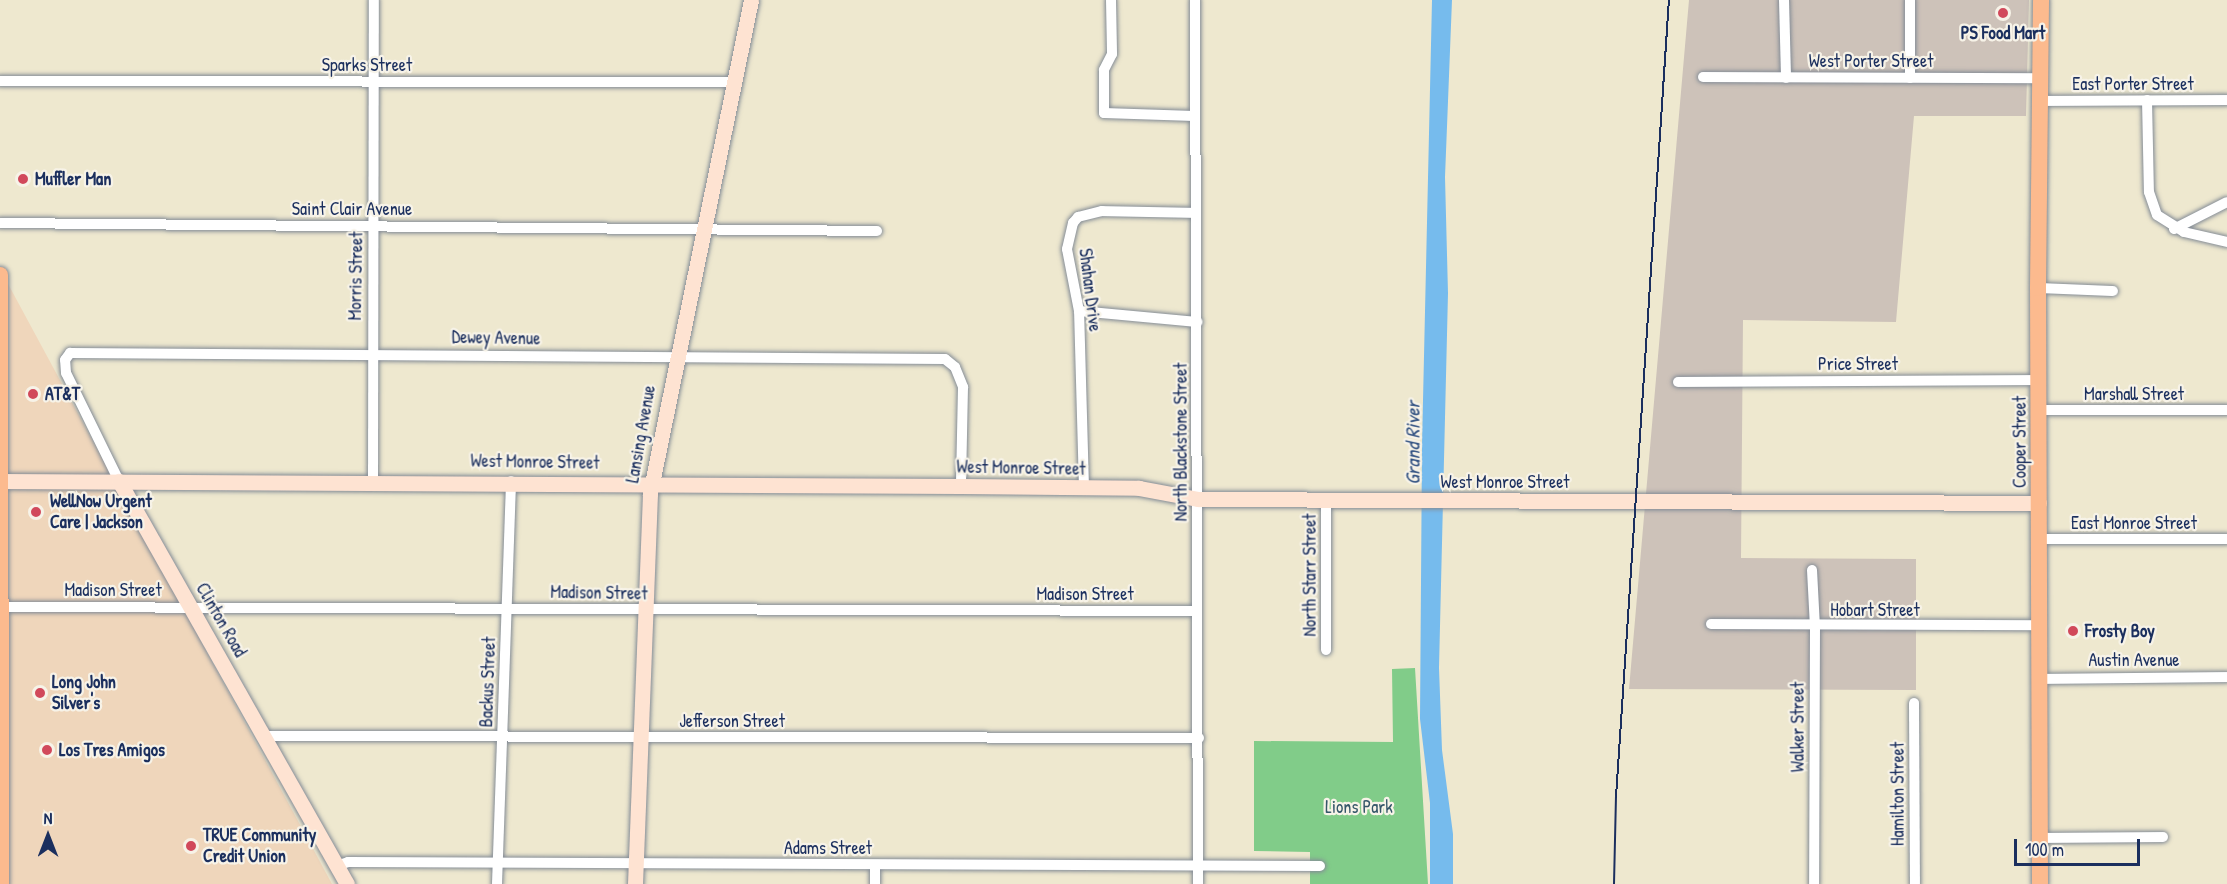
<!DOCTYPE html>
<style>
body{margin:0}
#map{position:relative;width:2227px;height:884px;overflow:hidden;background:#eee8cf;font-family:"Patrick Hand",sans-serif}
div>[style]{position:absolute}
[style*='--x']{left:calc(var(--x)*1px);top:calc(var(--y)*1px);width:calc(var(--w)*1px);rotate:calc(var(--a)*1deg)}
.built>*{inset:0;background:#efd6bb}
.industrial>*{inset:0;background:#cdc2b9}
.green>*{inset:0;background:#81cc89}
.water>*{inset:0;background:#76bbed}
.roads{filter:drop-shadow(0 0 2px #848c96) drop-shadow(0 0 2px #848c96)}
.street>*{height:10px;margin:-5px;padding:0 5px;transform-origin:5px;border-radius:5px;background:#fff}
.secondary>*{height:15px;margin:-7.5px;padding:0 7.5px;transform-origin:7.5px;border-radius:7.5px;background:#fee3d2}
.primary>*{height:16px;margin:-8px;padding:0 8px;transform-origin:8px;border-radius:8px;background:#fcba8e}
.rail>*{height:2px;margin:-1px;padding:0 1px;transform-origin:1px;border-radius:1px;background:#1b2f5e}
.dots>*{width:16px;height:16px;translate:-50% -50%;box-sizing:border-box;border:3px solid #f7f3e8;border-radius:50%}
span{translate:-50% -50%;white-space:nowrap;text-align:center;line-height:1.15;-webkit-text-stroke:4.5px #f7f3e8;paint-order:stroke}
.poi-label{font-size:18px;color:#1b2f5e;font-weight:700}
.left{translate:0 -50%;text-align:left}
.street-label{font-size:18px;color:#1b2f5e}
.park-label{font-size:18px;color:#345669}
.water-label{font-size:20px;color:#325282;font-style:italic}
.north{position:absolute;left:18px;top:806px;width:60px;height:60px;-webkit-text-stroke:4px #f7f3e8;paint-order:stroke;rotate:0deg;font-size:16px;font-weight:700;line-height:24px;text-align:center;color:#1b2f5e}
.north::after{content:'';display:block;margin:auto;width:21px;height:27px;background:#1b2f5e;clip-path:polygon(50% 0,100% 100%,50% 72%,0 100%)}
.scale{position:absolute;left:2014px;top:839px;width:126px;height:27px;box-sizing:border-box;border:3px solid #1b2f5e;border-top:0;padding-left:8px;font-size:18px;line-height:21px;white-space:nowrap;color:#1b2f5e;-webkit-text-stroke:4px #f7f3e8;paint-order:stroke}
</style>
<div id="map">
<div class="built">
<div style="clip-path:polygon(0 269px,332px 884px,0 884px)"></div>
</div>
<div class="industrial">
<div style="clip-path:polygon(1689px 0,2029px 0,2026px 116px,1914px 116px,1896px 322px,1743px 320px,1741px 558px,1916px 559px,1916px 690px,1629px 689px)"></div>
</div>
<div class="green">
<div style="clip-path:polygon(1415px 668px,1428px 884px,1310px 884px,1310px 852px,1254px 851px,1254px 741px,1393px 742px,1392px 669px)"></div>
</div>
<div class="water">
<div style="clip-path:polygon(1432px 0,1452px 0,1445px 177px,1448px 293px,1439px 668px,1442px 750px,1453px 834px,1453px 884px,1430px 884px,1430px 803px,1420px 719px,1422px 445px)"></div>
</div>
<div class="roads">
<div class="street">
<div style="--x:1111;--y:0;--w:54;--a:88.9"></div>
<div style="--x:1112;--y:54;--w:18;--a:117"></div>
<div style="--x:1104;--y:70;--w:43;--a:90"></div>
<div style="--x:1104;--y:113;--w:90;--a:1.9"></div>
<div style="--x:1195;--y:0;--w:884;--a:89.81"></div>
<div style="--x:1784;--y:0;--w:78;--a:88.5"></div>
<div style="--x:1910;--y:0;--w:78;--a:90"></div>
<div style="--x:1703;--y:77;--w:337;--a:0.2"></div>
<div style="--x:0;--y:81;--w:733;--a:0.08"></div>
<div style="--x:2147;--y:100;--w:92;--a:88.8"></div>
<div style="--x:2149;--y:192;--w:24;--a:71"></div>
<div style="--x:2157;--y:215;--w:32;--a:32"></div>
<div style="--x:2184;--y:232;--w:44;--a:13.1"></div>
<div style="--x:2040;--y:101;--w:187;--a:-0.3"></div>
<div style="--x:0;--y:223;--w:877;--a:0.52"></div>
<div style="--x:2174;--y:229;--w:59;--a:-27"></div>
<div style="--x:2038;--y:288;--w:75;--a:2.3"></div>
<div style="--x:1079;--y:311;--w:119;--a:5.3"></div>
<div style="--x:1678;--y:382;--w:361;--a:-0.3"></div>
<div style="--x:2040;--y:410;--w:187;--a:0"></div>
<div style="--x:119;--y:481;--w:120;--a:-116.1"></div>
<div style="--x:66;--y:373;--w:13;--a:-94"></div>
<div style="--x:65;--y:360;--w:9;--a:-54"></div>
<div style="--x:70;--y:353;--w:875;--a:0.39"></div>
<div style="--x:945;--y:359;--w:13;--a:39"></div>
<div style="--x:955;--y:367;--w:22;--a:68"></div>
<div style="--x:963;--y:387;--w:99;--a:91.2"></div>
<div style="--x:373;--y:481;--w:481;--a:-89.9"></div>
<div style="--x:1084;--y:488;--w:177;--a:-91.6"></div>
<div style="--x:1079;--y:311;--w:63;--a:-101"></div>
<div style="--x:1067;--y:249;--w:27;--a:-77"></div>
<div style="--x:1073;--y:223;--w:8;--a:-50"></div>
<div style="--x:1078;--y:217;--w:25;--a:-14"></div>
<div style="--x:1102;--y:211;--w:93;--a:1.2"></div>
<div style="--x:1326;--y:500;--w:150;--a:90"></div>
<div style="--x:2040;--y:539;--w:187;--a:0"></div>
<div style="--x:1812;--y:570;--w:57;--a:87"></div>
<div style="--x:1815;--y:627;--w:257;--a:90.2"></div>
<div style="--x:1;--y:607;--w:1196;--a:0.19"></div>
<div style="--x:1711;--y:624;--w:328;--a:0.2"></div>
<div style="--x:2040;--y:679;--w:187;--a:-0.6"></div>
<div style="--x:1914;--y:703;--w:181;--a:89.7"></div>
<div style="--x:265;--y:736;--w:934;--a:0.12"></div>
<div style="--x:2041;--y:838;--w:122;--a:-0.5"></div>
<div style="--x:336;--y:866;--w:13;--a:-18"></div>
<div style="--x:348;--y:862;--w:972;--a:0.24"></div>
<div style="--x:497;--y:884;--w:403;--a:-88"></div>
<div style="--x:875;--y:884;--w:19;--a:-90"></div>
</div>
<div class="secondary">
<div style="--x:0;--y:481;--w:961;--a:0.3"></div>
<div style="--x:961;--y:486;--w:178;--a:0.6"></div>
<div style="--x:1139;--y:488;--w:60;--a:10.6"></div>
<div style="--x:1198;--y:499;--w:841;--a:0.27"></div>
<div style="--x:119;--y:481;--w:463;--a:60.5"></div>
<div style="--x:635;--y:884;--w:391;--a:-87.8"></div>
<div style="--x:650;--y:493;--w:503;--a:-78.42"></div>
</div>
<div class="primary">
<div style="--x:0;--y:275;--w:609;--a:89.91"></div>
<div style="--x:2040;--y:884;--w:596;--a:-90.19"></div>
<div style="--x:2038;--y:288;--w:288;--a:-89.4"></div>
</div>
</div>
<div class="rail">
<div style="--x:1614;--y:884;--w:87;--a:-88.7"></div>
<div style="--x:1616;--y:797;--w:799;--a:-86.2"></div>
</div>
<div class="dots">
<div style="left:2003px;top:13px;background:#d1495b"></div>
<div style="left:23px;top:179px;background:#d1495b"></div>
<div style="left:33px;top:394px;background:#d1495b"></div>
<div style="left:36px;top:512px;background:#d1495b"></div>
<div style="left:2073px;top:631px;background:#d1495b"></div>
<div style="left:40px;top:693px;background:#d1495b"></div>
<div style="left:47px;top:750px;background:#d1495b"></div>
<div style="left:191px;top:846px;background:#d1495b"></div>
</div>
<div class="poi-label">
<span style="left:2003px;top:33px">PS Food Mart</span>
<span class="left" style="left:35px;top:179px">Muffler Man</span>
<span class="left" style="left:45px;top:394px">AT&amp;T</span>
<span class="left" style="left:50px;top:512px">WellNow Urgent<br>Care | Jackson</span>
<span class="left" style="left:2085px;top:631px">Frosty Boy</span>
<span class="left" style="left:52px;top:693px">Long John<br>Silver's</span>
<span class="left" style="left:59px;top:750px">Los Tres Amigos</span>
<span class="left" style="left:203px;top:846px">TRUE Community<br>Credit Union</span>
</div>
<div class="street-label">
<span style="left:1871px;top:61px">West Porter Street</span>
<span style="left:367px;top:65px">Sparks Street</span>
<span style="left:2133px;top:84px">East Porter Street</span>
<span style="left:352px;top:209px">Saint Clair Avenue</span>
<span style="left:356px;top:276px;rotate:-89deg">Morris Street</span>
<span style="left:1090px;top:290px;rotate:83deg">Shahan Drive</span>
<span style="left:496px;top:338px;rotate:1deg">Dewey Avenue</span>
<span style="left:1858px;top:364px">Price Street</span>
<span style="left:2134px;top:394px">Marshall Street</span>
<span style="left:641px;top:434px;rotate:-80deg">Lansing Avenue</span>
<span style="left:1181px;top:442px;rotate:-90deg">North Blackstone Street</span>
<span style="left:2020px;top:442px;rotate:-90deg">Cooper Street</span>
<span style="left:535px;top:462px;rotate:1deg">West Monroe Street</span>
<span style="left:1021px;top:468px;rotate:1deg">West Monroe Street</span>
<span style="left:1505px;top:482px">West Monroe Street</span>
<span style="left:2134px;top:523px">East Monroe Street</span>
<span style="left:1310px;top:575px;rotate:-90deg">North Starr Street</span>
<span style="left:113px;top:590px">Madison Street</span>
<span style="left:599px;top:593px;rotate:1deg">Madison Street</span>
<span style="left:1085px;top:594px">Madison Street</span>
<span style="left:1875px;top:610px">Hobart Street</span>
<span style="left:221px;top:620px;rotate:60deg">Clinton Road</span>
<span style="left:2134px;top:660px">Austin Avenue</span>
<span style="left:488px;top:682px;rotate:-88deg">Backus Street</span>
<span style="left:732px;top:721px">Jefferson Street</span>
<span style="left:1798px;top:727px;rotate:-90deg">Walker Street</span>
<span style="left:1898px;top:794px;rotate:-90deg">Hamilton Street</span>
<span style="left:828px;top:848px">Adams Street</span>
</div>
<div class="park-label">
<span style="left:1359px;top:807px">Lions Park</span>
</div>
<div class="water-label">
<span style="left:1412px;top:443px;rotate:-90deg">Grand River</span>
</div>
<div class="north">N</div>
<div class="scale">100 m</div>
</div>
